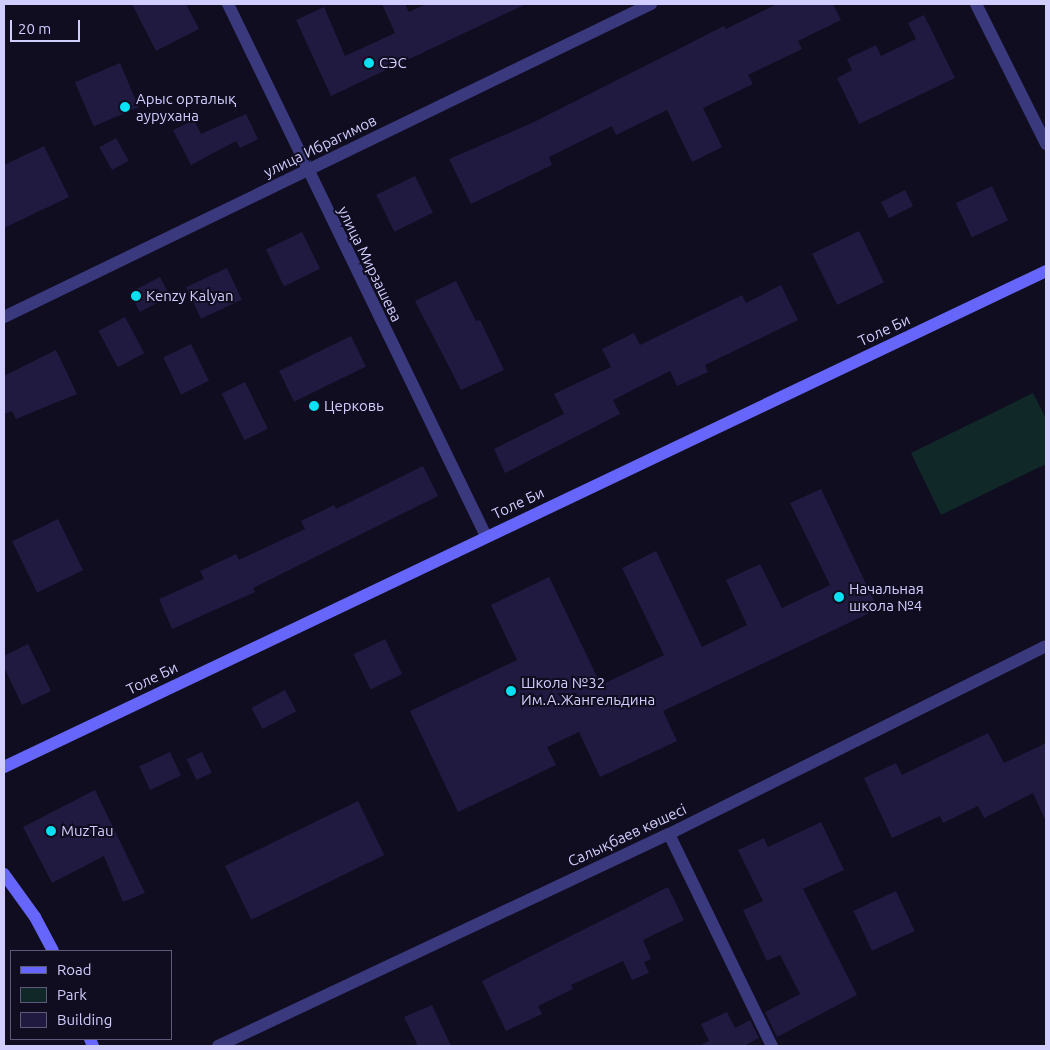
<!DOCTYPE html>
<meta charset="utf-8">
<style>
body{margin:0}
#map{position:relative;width:1050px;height:1050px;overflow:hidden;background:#100d20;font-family:Ubuntu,sans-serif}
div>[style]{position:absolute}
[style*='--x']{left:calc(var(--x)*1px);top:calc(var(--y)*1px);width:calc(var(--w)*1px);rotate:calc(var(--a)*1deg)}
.green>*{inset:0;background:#102928}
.building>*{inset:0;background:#201940;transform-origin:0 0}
.street>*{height:12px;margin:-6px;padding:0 6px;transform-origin:6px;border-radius:6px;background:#3a397e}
.secondary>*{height:12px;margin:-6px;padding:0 6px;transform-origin:6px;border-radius:6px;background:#6666fc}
.dots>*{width:14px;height:14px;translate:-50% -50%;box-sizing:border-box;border:2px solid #100d20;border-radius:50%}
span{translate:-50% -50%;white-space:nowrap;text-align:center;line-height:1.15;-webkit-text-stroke:4px #100d20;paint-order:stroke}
.poi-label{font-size:15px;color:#d1cdfe}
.left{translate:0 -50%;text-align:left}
.street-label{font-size:15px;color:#d1cdfe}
.frame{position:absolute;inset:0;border:5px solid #d1cdfe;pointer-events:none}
.legend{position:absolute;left:10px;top:950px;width:162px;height:90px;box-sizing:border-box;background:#100d20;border:1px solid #5d5a79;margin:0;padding:6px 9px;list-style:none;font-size:15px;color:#d1cdfe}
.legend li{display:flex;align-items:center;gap:10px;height:25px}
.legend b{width:25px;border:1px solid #5d5a79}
.scale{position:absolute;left:10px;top:20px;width:70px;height:22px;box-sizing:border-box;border:2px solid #d1cdfe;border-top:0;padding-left:6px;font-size:15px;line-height:18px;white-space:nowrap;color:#d1cdfe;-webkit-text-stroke:4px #100d20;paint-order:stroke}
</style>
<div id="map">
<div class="green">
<div style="clip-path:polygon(1033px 393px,1046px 419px,1046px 464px,941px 515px,911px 453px)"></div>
</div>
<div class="building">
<div style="clip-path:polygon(132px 4px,186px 4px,199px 29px,156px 51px)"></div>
<div style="clip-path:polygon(382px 4px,405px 4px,409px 12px,426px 4px,526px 4px,331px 96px,296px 20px,324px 7px,345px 56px,395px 33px)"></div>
<div style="clip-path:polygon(777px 4px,833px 4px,841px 20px,798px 41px,802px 49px,748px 75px,753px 84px,703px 108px,722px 147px,692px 162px,667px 110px,616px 135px,612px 126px,549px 157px,552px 165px,471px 204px,449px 159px,532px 123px,724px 26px,726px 29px)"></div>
<div style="clip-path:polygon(924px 15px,955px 78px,859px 124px,837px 78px,852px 70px,847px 59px,876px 45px,881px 56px,916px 39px,908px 23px)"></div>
<div style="left:120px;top:63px;width:48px;height:49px;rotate:67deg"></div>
<div style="clip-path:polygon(246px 114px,258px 139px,240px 148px,236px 141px,191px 165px,173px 130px,194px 120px,201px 134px)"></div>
<div style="left:116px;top:138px;width:26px;height:19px;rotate:61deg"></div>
<div style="clip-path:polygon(44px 146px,69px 197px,4px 228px,4px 165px)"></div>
<div style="left:415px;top:176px;width:41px;height:43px;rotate:64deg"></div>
<div style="left:992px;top:186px;width:38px;height:40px;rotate:65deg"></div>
<div style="left:905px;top:190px;width:18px;height:27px;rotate:63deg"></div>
<div style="left:859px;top:231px;width:57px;height:52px;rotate:64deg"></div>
<div style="left:302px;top:232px;width:41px;height:40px;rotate:64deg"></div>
<div style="left:227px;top:268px;width:35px;height:45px;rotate:65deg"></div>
<div style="left:160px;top:277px;width:22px;height:34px;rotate:63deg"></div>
<div style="clip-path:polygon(456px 281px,476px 321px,480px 320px,504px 370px,461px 390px,415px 301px)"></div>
<div style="clip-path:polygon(781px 285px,798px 320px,705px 365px,708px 372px,677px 386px,670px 371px,613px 400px,620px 414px,505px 473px,494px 449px,564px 414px,554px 394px,611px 367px,602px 349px,634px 333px,640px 345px,742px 295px,746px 303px)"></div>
<div style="left:125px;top:317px;width:41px;height:30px;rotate:62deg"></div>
<div style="left:351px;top:336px;width:34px;height:80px;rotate:64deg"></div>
<div style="left:191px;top:344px;width:41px;height:31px;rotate:64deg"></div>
<div style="clip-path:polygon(56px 350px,77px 394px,16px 419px,12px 411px,4px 414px,4px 376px)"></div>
<div style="left:245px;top:382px;width:52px;height:26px;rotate:64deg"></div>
<div style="clip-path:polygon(423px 466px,438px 496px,253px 588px,255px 592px,172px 629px,159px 599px,204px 579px,200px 571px,236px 554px,239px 560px,305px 529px,301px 521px,334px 505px,336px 509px)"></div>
<div style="clip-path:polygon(821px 489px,878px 609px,663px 711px,677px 741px,600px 777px,579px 732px,547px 747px,556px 765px,458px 812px,410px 711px,517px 660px,491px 605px,549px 577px,601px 685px,664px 655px,622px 568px,656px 551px,702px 647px,747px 625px,726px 580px,760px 564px,782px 608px,830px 585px,790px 503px)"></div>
<div style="left:58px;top:519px;width:57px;height:51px;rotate:64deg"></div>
<div style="left:385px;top:639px;width:39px;height:35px;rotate:64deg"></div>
<div style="clip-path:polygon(28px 644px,51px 691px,22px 705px,4px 667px,4px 656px)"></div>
<div style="left:285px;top:690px;width:24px;height:38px;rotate:62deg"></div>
<div style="clip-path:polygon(988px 733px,1004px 763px,1046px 743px,1046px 822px,1033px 793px,984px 818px,978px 806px,943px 823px,940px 816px,892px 838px,864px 778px,896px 763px,902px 775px)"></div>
<div style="left:170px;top:752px;width:26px;height:34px;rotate:65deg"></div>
<div style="left:202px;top:752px;width:23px;height:17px;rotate:65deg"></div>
<div style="clip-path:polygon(95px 790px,145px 893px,123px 902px,104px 856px,52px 883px,23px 827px)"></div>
<div style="left:358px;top:801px;width:60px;height:148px;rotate:64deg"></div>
<div style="clip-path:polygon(821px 822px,844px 870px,803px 889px,857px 995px,777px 1037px,765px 1012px,800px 994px,780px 955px,767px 961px,743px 910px,763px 901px,738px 850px,764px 838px,768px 847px)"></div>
<div style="clip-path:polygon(668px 887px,684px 920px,643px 940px,651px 959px,644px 962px,649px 973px,632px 980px,623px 961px,571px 985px,573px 989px,538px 1006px,542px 1014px,506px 1031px,482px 981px)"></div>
<div style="left:896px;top:891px;width:44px;height:47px;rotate:65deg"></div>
<div style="clip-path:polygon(432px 1005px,451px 1046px,418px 1046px,404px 1017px)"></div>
<div style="clip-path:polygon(727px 1012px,735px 1028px,750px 1020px,759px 1038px,744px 1046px,699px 1046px,709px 1041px,701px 1024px)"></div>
</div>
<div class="street">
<div style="--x:228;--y:4;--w:591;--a:64.13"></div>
<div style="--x:976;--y:4;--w:157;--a:63.4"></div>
<div style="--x:4;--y:317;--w:719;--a:-25.82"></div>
<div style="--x:669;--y:834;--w:236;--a:64.1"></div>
<div style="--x:218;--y:1046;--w:498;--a:-25.2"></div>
<div style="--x:669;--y:834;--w:421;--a:-26.5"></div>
</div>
<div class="secondary">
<div style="--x:4;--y:767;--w:1154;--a:-25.45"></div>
<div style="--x:4;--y:874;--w:53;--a:54.2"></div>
<div style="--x:35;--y:917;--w:38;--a:62"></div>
<div style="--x:90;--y:1039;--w:8;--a:67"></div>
</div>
<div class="dots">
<div style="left:369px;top:63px;background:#05e0f2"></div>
<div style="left:125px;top:107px;background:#05e0f2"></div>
<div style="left:136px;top:296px;background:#05e0f2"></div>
<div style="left:314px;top:406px;background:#05e0f2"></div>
<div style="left:839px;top:597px;background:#05e0f2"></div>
<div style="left:511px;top:691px;background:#05e0f2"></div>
<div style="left:51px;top:831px;background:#05e0f2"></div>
</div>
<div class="poi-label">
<span class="left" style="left:379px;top:63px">СЭС</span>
<span class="left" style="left:136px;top:107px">Арыс орталық<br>аурухана</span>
<span class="left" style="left:146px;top:296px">Kenzy Kalyan</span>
<span class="left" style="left:324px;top:406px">Церковь</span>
<span class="left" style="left:849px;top:597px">Начальная<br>школа №4</span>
<span class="left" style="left:521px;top:691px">Школа №32<br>Им.А.Жангельдина</span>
<span class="left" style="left:61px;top:831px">MuzTau</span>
</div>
<div class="street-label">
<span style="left:320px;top:146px;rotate:-26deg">улица Ибрагимов</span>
<span style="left:370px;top:264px;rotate:64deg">улица Мирзашева</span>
<span style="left:884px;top:330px;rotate:-25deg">Толе Би</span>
<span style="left:518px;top:503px;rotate:-25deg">Толе Би</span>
<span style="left:152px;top:678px;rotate:-26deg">Толе Би</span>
<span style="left:627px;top:835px;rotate:-25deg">Салықбаев көшесі</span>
</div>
<div class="frame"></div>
<ul class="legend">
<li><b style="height:6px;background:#6666fc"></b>Road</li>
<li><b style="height:14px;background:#102928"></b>Park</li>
<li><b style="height:14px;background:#201940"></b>Building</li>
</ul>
<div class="scale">20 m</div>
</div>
